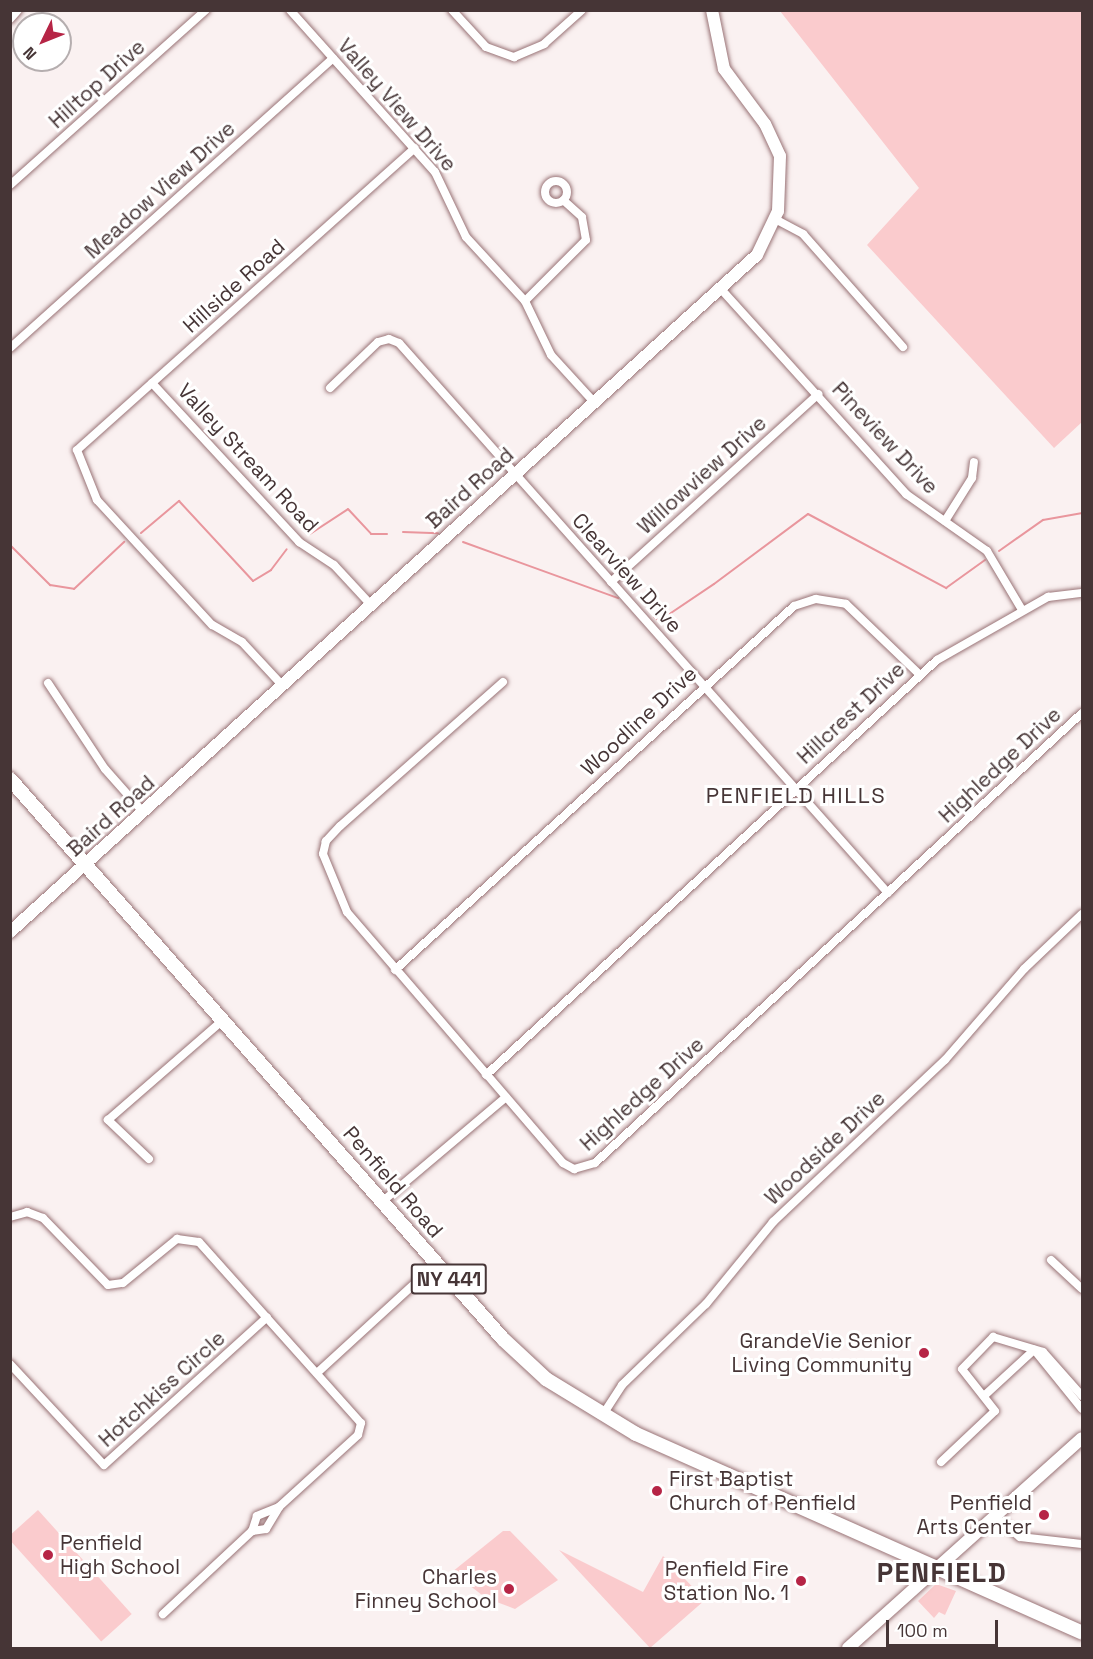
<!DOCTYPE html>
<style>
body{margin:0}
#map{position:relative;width:1093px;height:1659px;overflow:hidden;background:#faf1f1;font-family:"Space Grotesk",sans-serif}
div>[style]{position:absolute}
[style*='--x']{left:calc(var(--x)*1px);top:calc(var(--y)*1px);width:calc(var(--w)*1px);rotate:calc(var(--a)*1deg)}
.green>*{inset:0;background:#facbcd;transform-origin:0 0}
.stream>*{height:2px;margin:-1px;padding:0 1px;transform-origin:1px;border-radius:1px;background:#e9969d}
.roads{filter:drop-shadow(0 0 2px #997376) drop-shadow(0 0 2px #997376)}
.street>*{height:8px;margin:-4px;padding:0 4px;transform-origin:4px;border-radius:4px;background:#fff}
.street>.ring{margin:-4px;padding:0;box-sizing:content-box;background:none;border:8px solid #fff;border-radius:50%}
.secondary>*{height:12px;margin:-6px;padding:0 6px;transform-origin:6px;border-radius:6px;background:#fff}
.primary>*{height:14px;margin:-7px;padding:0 7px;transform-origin:7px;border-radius:7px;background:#fff}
.dots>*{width:16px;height:16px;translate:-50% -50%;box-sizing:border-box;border:3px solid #fff;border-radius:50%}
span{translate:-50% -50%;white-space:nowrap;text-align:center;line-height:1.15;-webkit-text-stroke:6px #fff;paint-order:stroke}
.shield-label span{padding:2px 4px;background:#fff;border:2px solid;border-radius:4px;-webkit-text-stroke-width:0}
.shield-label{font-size:20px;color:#463536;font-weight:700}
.street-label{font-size:21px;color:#463536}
.poi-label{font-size:21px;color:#463536}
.right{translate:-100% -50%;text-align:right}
.left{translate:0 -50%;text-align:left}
.neighbourhood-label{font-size:22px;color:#463536;letter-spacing:1.5px}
.district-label{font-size:27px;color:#463536;font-weight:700;letter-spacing:1.5px}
.frame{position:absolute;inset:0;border:12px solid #463536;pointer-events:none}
.north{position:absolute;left:12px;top:12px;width:60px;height:60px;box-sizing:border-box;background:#fff;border:2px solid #b5aeaf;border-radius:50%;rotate:227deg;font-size:16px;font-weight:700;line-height:24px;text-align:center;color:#463536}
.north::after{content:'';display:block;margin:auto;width:21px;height:27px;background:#b62546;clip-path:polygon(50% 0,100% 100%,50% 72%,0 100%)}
.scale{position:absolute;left:886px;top:1620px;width:112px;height:27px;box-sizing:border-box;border:3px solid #463536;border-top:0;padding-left:8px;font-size:18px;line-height:21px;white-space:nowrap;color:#463536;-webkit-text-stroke:4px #fff;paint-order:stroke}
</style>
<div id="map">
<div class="green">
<div style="clip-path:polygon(780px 11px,1082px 11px,1082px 422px,1054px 448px,867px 245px,919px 188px)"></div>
<div style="left:38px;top:1510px;width:140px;height:41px;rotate:48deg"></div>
<div style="clip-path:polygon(503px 1531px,510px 1531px,558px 1580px,515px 1609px,486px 1598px,452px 1572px)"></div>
<div style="clip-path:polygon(559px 1550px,643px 1592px,663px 1556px,705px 1600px,650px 1648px)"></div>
<div style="clip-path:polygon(936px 1584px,956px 1591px,945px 1615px,939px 1612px,934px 1618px,918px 1601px)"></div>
</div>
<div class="stream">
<div style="--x:403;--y:532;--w:35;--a:2"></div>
<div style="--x:141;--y:533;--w:50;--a:-40.1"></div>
<div style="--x:179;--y:501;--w:109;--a:47.2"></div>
<div style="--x:253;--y:581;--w:21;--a:-31"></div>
<div style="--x:271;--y:570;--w:26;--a:-53"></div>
<div style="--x:310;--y:534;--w:45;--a:-33.3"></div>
<div style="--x:348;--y:509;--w:34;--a:47"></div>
<div style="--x:371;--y:534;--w:16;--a:0"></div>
<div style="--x:463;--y:542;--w:165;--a:19.9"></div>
<div style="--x:10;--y:545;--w:57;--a:45"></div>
<div style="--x:50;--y:585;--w:24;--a:9"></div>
<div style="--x:74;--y:589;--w:69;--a:-43.2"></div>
<div style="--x:999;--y:551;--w:54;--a:-35.2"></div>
<div style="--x:1043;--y:520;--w:40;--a:-10"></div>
<div style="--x:654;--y:617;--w:6;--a:39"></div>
<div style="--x:659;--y:621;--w:66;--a:-33.9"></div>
<div style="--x:714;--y:584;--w:117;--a:-36.7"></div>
<div style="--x:808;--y:514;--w:157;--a:28.2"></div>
<div style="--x:946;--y:588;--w:48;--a:-35.7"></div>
</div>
<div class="roads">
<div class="street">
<div style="--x:290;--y:10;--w:217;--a:48.2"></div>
<div style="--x:435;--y:172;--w:72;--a:64.5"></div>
<div style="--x:466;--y:237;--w:87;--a:47.3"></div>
<div style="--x:525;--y:301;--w:60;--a:64.3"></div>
<div style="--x:551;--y:355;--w:62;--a:47.6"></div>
<div style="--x:452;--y:10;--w:50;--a:47.4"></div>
<div style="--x:486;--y:47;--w:30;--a:20"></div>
<div style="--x:514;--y:57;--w:33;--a:-23"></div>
<div style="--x:544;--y:44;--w:51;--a:-41.8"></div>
<div style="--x:10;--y:19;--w:12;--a:-48"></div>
<div class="ring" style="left:545px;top:181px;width:14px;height:14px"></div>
<div style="--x:10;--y:185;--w:263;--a:-41.8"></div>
<div style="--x:775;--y:219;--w:32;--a:28"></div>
<div style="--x:803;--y:234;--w:151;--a:48.5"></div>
<div style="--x:720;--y:288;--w:278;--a:47.9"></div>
<div style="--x:906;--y:494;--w:99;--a:35.1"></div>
<div style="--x:987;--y:551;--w:69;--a:59.3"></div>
<div style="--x:525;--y:301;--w:86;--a:-45"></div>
<div style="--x:586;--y:240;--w:23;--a:-100"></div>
<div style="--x:582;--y:217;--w:25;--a:-138"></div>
<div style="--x:10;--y:348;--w:434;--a:-41.9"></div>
<div style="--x:152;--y:383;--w:217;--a:47.2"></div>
<div style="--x:299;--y:542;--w:42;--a:33.3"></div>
<div style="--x:334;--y:565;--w:54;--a:47.2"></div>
<div style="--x:330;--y:388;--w:66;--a:-43.8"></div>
<div style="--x:378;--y:342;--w:11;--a:-15"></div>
<div style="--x:389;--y:339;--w:11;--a:22"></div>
<div style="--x:399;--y:343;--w:736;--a:48.36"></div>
<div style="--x:945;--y:521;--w:51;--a:-57.9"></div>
<div style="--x:972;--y:478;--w:16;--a:-83"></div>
<div style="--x:611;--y:582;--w:280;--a:-42.2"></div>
<div style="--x:503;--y:682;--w:217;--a:138.5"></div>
<div style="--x:340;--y:826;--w:21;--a:133"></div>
<div style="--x:326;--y:841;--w:13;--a:103"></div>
<div style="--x:323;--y:854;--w:63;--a:67.5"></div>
<div style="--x:347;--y:912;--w:331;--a:49.3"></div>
<div style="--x:563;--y:1163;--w:13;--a:29"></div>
<div style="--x:574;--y:1169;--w:22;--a:-16"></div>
<div style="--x:595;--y:1163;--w:663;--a:-42.74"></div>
<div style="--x:48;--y:683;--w:103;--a:56.5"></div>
<div style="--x:105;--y:769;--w:57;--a:48.5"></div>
<div style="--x:282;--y:685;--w:59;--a:-132.9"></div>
<div style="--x:242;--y:642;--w:34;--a:-150"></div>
<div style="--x:212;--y:625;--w:170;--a:-132.6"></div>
<div style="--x:97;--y:500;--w:54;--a:-111.8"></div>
<div style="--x:77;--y:450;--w:453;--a:-41.8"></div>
<div style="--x:395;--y:970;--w:540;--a:-42.37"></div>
<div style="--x:794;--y:606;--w:23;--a:-18"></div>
<div style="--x:816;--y:599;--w:30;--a:9"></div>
<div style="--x:846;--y:604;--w:101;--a:43.8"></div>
<div style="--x:486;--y:1075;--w:613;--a:-42.62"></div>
<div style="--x:937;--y:660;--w:128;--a:-29.6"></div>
<div style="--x:1048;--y:597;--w:34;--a:-7"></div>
<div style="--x:149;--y:1159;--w:57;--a:-136.4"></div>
<div style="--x:108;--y:1120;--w:152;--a:-41"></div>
<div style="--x:383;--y:1201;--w:161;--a:-40.2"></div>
<div style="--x:10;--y:1217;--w:18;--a:-16"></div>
<div style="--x:27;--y:1212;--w:17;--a:21"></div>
<div style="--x:43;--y:1218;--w:93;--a:45.9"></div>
<div style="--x:108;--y:1285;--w:15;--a:-8"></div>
<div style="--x:123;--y:1283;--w:70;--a:-39.2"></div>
<div style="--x:177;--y:1239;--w:22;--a:8"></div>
<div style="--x:199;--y:1242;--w:243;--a:48.2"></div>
<div style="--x:361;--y:1423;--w:12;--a:104"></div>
<div style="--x:358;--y:1435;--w:107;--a:137.7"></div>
<div style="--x:279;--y:1507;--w:24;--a:158"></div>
<div style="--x:257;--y:1516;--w:16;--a:108"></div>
<div style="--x:252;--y:1531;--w:122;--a:137"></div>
<div style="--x:1051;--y:1260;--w:42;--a:43.1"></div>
<div style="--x:1036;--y:1352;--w:73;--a:51.1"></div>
<div style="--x:10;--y:1364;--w:138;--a:47.1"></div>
<div style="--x:104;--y:1465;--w:220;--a:-42.2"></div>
<div style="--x:317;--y:1373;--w:161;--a:-42.5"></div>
<div style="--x:985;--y:1395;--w:67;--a:-42.6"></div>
<div style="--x:602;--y:1416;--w:37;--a:-57"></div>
<div style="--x:622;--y:1385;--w:117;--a:-44"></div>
<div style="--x:706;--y:1304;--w:106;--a:-50.7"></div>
<div style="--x:773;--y:1222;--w:236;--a:-43.3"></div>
<div style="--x:945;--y:1060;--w:121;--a:-49"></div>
<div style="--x:1024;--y:969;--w:80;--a:-43.5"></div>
<div style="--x:941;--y:1462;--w:74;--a:-43.4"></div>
<div style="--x:995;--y:1411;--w:53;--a:-128.2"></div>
<div style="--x:962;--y:1369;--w:45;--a:-45.9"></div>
<div style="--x:993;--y:1337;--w:52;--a:16.7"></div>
<div style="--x:1043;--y:1352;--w:59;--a:48.4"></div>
<div style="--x:996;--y:1517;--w:31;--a:40"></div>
<div style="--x:1020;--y:1537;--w:62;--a:6.4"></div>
<div style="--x:252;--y:1531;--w:14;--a:-8"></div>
<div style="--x:266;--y:1529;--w:26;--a:-59"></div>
</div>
<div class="secondary">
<div style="--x:10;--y:932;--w:1008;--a:-42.19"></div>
<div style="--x:757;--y:255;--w:49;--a:-64.5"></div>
<div style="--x:778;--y:211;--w:55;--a:-87.9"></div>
<div style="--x:780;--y:156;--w:35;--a:-115"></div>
<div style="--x:765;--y:124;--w:69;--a:-126.7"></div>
<div style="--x:724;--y:69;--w:60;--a:-101.5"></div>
<div style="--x:848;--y:1648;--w:314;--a:-41.9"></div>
</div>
<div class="primary">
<div style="--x:10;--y:779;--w:746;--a:48.64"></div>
<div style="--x:503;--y:1339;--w:59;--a:42.9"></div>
<div style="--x:546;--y:1379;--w:105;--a:31.4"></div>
<div style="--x:636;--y:1434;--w:488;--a:24"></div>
</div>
</div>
<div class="dots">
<div style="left:924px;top:1353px;background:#b62546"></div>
<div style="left:657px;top:1491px;background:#b62546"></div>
<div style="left:1044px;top:1515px;background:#b62546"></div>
<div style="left:48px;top:1555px;background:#b62546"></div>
<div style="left:801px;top:1581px;background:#b62546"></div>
<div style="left:509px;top:1589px;background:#b62546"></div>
</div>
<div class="shield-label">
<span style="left:449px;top:1279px">NY 441</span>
</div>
<div class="street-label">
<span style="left:97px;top:84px;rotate:-42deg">Hilltop Drive</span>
<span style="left:397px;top:105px;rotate:49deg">Valley View Drive</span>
<span style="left:160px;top:190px;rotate:-42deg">Meadow View Drive</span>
<span style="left:234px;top:286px;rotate:-42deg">Hillside Road</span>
<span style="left:885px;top:438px;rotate:47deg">Pineview Drive</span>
<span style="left:248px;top:458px;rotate:47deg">Valley Stream Road</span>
<span style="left:702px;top:475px;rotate:-42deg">Willowview Drive</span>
<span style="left:470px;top:488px;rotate:-42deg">Baird Road</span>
<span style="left:627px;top:573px;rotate:48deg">Clearview Drive</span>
<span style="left:851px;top:713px;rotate:-43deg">Hillcrest Drive</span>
<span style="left:639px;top:721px;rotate:-43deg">Woodline Drive</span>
<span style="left:1000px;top:765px;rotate:-43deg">Highledge Drive</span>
<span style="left:111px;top:816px;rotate:-42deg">Baird Road</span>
<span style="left:642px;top:1094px;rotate:-42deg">Highledge Drive</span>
<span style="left:825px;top:1148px;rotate:-43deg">Woodside Drive</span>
<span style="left:393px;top:1182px;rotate:49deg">Penfield Road</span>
<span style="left:162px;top:1389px;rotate:-42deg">Hotchkiss Circle</span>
</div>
<div class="poi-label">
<span class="right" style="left:912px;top:1353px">GrandeVie Senior<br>Living Community</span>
<span class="left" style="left:669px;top:1491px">First Baptist<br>Church of Penfield</span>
<span class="right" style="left:1032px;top:1515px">Penfield<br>Arts Center</span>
<span class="left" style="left:60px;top:1555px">Penfield<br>High School</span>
<span class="right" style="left:789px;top:1581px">Penfield Fire<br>Station No. 1</span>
<span class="right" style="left:497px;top:1589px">Charles<br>Finney School</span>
</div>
<div class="neighbourhood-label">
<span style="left:796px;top:796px">PENFIELD HILLS</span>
</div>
<div class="district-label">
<span style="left:942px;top:1573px">PENFIELD</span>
</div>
<div class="frame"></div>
<div class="north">N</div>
<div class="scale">100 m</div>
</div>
